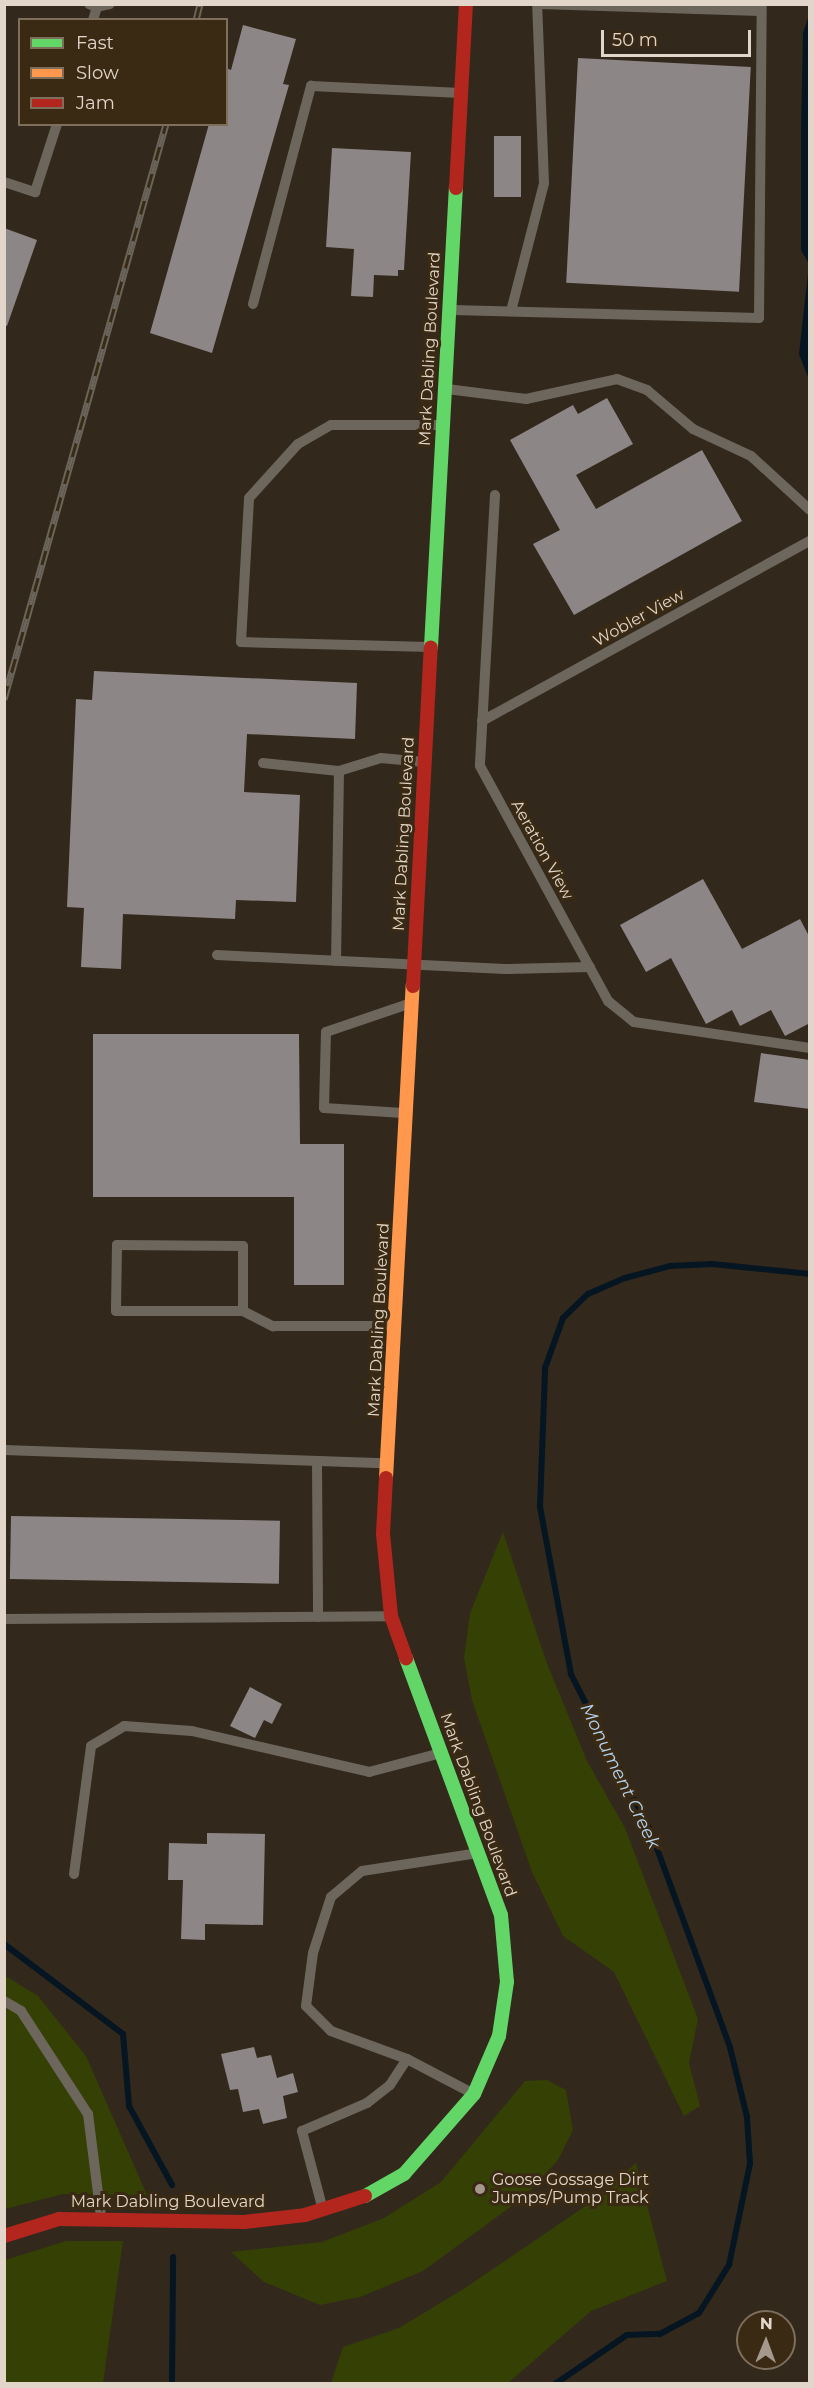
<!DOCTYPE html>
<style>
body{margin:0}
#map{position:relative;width:814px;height:2388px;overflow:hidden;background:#32291c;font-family:Montserrat,sans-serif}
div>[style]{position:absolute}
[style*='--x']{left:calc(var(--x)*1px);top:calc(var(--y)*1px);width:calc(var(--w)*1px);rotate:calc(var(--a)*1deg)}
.green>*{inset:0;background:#344004}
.water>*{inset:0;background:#061522}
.stream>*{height:6px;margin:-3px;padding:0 3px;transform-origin:3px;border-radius:3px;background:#061522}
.building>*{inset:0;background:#8d8686;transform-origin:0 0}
.lane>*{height:10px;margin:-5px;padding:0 5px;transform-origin:5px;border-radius:5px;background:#6d665d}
.fast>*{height:14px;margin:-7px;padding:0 7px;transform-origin:7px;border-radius:7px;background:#63d668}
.slow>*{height:14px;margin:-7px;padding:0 7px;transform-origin:7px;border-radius:7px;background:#ff974d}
.jam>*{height:14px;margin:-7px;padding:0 7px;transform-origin:7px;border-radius:7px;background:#b3261e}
.rail>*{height:7px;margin-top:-3.5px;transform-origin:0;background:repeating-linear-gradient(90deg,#3a2a14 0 14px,#6a645a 0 28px);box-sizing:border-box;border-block:2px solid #6a645a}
.dots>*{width:16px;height:16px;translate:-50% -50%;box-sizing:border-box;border:3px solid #3a2a14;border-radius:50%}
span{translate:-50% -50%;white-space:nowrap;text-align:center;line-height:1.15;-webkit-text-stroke:6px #3a2a14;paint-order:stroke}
.street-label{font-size:16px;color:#e1d6c9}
.poi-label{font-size:16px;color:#e1d6c9}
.left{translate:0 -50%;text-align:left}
.water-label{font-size:18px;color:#b3d2f0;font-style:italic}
.frame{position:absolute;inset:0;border:6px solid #e1d6c9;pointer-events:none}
.legend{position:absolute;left:18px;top:18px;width:210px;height:108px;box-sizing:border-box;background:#3a2a14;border:2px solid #7d6f5c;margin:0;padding:8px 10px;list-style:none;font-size:18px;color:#e1d6c9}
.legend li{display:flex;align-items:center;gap:12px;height:30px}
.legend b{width:30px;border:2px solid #7d6f5c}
.north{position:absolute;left:736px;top:2310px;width:60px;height:60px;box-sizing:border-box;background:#3a2a14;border:2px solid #7d6f5c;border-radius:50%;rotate:1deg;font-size:16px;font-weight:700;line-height:24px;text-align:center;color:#e1d6c9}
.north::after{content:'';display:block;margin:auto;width:21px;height:27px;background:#a4998c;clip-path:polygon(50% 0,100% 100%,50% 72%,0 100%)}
.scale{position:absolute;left:601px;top:30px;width:150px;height:27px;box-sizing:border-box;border:3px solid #e1d6c9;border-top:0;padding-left:8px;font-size:18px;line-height:21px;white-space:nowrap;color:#e1d6c9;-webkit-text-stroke:4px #3a2a14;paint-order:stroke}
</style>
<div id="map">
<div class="green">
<div style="clip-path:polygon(503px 1532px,546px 1661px,587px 1761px,625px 1828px,698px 2019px,689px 2063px,700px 2106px,684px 2116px,614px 1972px,563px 1936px,532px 1872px,472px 1700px,464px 1658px,470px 1613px)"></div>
<div style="clip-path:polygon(4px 1975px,38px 1996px,86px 2056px,147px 2195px,63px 2194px,5px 2209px)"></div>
<div style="clip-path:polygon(547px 2080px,566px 2090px,573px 2130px,558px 2160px,524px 2197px,423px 2271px,360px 2297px,320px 2305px,264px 2282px,231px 2252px,322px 2242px,384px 2218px,441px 2182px,525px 2081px)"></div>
<div style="clip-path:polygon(636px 2163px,667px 2281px,591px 2311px,508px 2383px,331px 2383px,343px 2347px,399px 2328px,465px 2288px,587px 2205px)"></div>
<div style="clip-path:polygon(66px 2241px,123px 2241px,103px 2383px,5px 2383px,5px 2260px)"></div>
</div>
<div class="water">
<div style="clip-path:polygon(809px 15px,809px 380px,799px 354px,809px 264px,801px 250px,801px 130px,803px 33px)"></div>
</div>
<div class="stream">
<div style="--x:4;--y:1944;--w:149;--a:37.1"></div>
<div style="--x:123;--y:2034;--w:72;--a:85.2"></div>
<div style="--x:129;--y:2106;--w:90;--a:61.4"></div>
<div style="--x:172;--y:2384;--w:127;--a:-89.5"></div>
<div style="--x:555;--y:2384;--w:87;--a:-34.2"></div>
<div style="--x:627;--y:2335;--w:33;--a:-2"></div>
<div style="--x:660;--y:2334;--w:44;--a:-28.3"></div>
<div style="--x:699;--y:2313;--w:57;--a:-58"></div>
<div style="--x:729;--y:2265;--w:103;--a:-78.3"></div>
<div style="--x:750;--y:2164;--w:47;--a:-93.7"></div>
<div style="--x:747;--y:2117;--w:72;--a:-103.7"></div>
<div style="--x:730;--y:2047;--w:229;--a:-110.2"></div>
<div style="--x:651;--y:1832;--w:177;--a:-116.9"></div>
<div style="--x:571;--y:1674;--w:170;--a:-100.5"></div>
<div style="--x:540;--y:1507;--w:139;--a:-87.9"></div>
<div style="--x:545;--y:1368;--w:53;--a:-70.2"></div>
<div style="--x:563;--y:1318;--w:35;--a:-44"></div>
<div style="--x:588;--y:1294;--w:40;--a:-23.4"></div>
<div style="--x:625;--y:1278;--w:47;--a:-14.9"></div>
<div style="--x:670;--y:1266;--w:42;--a:-2.7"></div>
<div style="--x:712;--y:1264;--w:99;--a:5.8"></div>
</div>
<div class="building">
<div style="clip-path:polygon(243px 25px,296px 39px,283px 84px,289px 85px,212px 353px,150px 333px,209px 124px,226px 124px,226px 68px,231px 70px)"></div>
<div style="left:578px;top:58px;width:173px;height:225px;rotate:3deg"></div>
<div style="left:494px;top:136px;width:27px;height:61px"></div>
<div style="clip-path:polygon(332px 148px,411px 152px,404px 270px,398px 270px,398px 276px,374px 275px,373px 297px,351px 296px,354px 249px,326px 247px)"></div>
<div style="clip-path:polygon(4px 228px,37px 240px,7px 326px,4px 325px)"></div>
<div style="clip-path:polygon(607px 398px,633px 444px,576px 475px,596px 509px,702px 450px,742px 521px,574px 615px,533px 544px,560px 530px,510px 440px,573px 405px,578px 414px)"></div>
<div style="clip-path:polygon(94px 671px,357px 683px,355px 739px,247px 734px,244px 792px,300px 795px,296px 902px,236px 900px,235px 919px,123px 914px,121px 969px,81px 967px,84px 908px,67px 907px,76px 699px,92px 700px)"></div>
<div style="clip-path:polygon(703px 879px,742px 949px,800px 919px,810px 938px,810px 1023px,785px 1036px,771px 1010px,740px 1026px,732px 1010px,706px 1024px,671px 958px,646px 972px,620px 925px)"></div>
<div style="clip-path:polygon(93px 1034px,299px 1034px,300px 1144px,344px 1144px,344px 1285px,294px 1285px,294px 1197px,93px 1197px)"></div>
<div style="clip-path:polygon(761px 1053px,810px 1060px,810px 1109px,754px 1102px)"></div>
<div style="left:11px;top:1516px;width:269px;height:63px;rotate:1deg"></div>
<div style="clip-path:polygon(250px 1687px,282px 1704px,272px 1724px,264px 1720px,255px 1738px,230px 1726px)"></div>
<div style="clip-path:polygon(207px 1833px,265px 1834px,263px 1925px,205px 1924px,205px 1940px,181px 1939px,183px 1880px,168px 1880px,169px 1843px,207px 1844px)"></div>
<div style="clip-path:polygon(254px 2047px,257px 2058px,271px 2055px,277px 2078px,293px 2073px,298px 2092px,283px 2096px,287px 2118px,263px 2124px,259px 2109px,243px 2112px,238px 2089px,230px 2090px,221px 2054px)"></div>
</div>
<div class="lane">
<div style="--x:89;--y:4;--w:9;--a:21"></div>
<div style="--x:97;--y:7;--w:14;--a:107"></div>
<div style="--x:540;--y:4;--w:220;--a:1.8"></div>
<div style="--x:97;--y:7;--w:13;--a:-13"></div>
<div style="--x:4;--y:182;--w:33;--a:18"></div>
<div style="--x:35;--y:192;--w:71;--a:-72.1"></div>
<div style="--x:253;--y:304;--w:226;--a:-75.1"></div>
<div style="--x:311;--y:86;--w:150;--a:2.7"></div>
<div style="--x:452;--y:310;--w:307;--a:1.5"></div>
<div style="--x:759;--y:318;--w:314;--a:-89.5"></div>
<div style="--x:511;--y:311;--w:132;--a:-75.5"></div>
<div style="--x:544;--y:183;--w:179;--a:-92.2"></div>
<div style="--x:447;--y:389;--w:80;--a:7.2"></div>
<div style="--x:526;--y:399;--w:93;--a:-12.4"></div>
<div style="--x:617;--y:379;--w:32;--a:20"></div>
<div style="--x:647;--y:390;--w:60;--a:40.3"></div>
<div style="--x:693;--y:429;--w:64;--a:25"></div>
<div style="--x:751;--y:456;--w:80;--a:42.5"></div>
<div style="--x:495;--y:495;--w:271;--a:93.2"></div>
<div style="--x:480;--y:766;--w:268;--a:61.4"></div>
<div style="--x:608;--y:1001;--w:33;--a:39"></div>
<div style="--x:634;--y:1022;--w:178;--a:8.4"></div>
<div style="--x:430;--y:647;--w:189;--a:-178.5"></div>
<div style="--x:241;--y:642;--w:144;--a:-86.8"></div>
<div style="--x:249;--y:498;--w:73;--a:-47.8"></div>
<div style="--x:298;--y:444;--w:38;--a:-30"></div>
<div style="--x:331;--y:425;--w:111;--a:0"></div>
<div style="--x:482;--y:721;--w:374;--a:-28.8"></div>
<div style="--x:263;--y:763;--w:76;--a:6"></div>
<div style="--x:339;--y:771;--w:190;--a:90.9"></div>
<div style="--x:339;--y:771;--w:44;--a:-17.2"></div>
<div style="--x:381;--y:758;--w:43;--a:5.3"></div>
<div style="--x:217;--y:955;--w:288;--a:2.8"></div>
<div style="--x:505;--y:969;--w:85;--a:-1.3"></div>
<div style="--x:403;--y:1113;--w:79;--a:-176.4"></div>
<div style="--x:324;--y:1108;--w:76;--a:-88.5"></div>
<div style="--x:326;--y:1032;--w:90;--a:-18.8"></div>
<div style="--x:243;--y:1311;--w:65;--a:-90"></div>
<div style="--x:243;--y:1246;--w:126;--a:-179.5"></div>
<div style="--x:117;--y:1245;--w:66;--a:90.9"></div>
<div style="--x:116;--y:1311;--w:127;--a:0"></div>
<div style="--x:243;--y:1311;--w:34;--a:27"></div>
<div style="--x:273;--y:1326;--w:121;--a:0"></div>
<div style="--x:4;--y:1450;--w:380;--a:2"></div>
<div style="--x:317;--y:1462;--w:155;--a:89.6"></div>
<div style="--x:4;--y:1619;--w:387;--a:-0.4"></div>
<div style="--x:74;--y:1874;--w:129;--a:-82.4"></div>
<div style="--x:91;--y:1746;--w:39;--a:-31"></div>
<div style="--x:124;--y:1726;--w:68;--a:4.2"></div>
<div style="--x:192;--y:1731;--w:182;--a:13"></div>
<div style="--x:369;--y:1772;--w:74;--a:-14.8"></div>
<div style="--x:4;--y:2001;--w:20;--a:30"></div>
<div style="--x:21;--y:2011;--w:123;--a:57"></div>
<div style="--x:88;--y:2114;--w:104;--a:82.8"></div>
<div style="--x:407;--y:2059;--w:81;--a:-159.8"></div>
<div style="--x:331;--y:2031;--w:35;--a:-135"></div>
<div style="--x:306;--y:2006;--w:53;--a:-82.5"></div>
<div style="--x:313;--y:1953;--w:59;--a:-72.2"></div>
<div style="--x:331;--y:1897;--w:40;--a:-40"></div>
<div style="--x:362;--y:1871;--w:117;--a:-8.8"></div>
<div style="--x:323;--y:2210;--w:82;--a:-104.9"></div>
<div style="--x:302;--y:2131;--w:71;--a:-23.3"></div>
<div style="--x:367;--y:2103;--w:29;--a:-38"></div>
<div style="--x:390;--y:2085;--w:31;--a:-57"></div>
<div style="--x:407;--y:2059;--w:76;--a:27.6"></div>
</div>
<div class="fast">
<div style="--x:431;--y:647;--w:460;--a:-86.9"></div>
<div style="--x:365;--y:2196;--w:45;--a:-29.4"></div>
<div style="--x:404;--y:2174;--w:106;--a:-48.8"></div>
<div style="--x:474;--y:2094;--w:63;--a:-66.7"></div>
<div style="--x:499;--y:2036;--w:55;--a:-81.6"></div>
<div style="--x:507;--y:1982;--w:67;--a:-95.1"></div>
<div style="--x:501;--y:1915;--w:274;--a:-110.3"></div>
</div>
<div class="slow">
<div style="--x:386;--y:1478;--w:493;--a:-86.9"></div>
</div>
<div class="jam">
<div style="--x:456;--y:188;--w:184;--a:-86.9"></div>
<div style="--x:413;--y:986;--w:339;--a:-87"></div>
<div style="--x:386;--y:1478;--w:56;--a:93.1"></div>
<div style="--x:383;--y:1534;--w:82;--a:84.4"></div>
<div style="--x:391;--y:1616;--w:45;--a:70.3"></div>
<div style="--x:4;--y:2236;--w:58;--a:-17.2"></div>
<div style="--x:59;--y:2219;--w:185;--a:0.9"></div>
<div style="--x:244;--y:2222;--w:61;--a:-6.5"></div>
<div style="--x:305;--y:2215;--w:63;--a:-17.6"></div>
</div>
<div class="rail">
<div style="--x:196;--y:20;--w:16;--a:-76"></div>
<div style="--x:4;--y:699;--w:597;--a:-74.27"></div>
</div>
<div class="dots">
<div style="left:480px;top:2189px;background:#a4998c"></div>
</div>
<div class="street-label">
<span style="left:430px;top:349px;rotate:-87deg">Mark Dabling Boulevard</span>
<span style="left:639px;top:618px;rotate:-29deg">Wobler View</span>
<span style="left:404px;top:834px;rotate:-87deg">Mark Dabling Boulevard</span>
<span style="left:542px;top:850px;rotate:61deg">Aeration View</span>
<span style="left:379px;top:1320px;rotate:-87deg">Mark Dabling Boulevard</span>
<span style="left:478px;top:1805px;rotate:70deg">Mark Dabling Boulevard</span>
<span style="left:168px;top:2202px">Mark Dabling Boulevard</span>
</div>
<div class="poi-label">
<span class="left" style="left:492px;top:2189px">Goose Gossage Dirt<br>Jumps/Pump Track</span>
</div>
<div class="water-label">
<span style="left:620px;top:1776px;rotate:64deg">Monument Creek</span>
</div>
<div class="frame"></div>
<ul class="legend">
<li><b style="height:8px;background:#63d668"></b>Fast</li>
<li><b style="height:8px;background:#ff974d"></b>Slow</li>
<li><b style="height:8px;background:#b3261e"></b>Jam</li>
</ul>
<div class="north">N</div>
<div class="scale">50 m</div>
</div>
